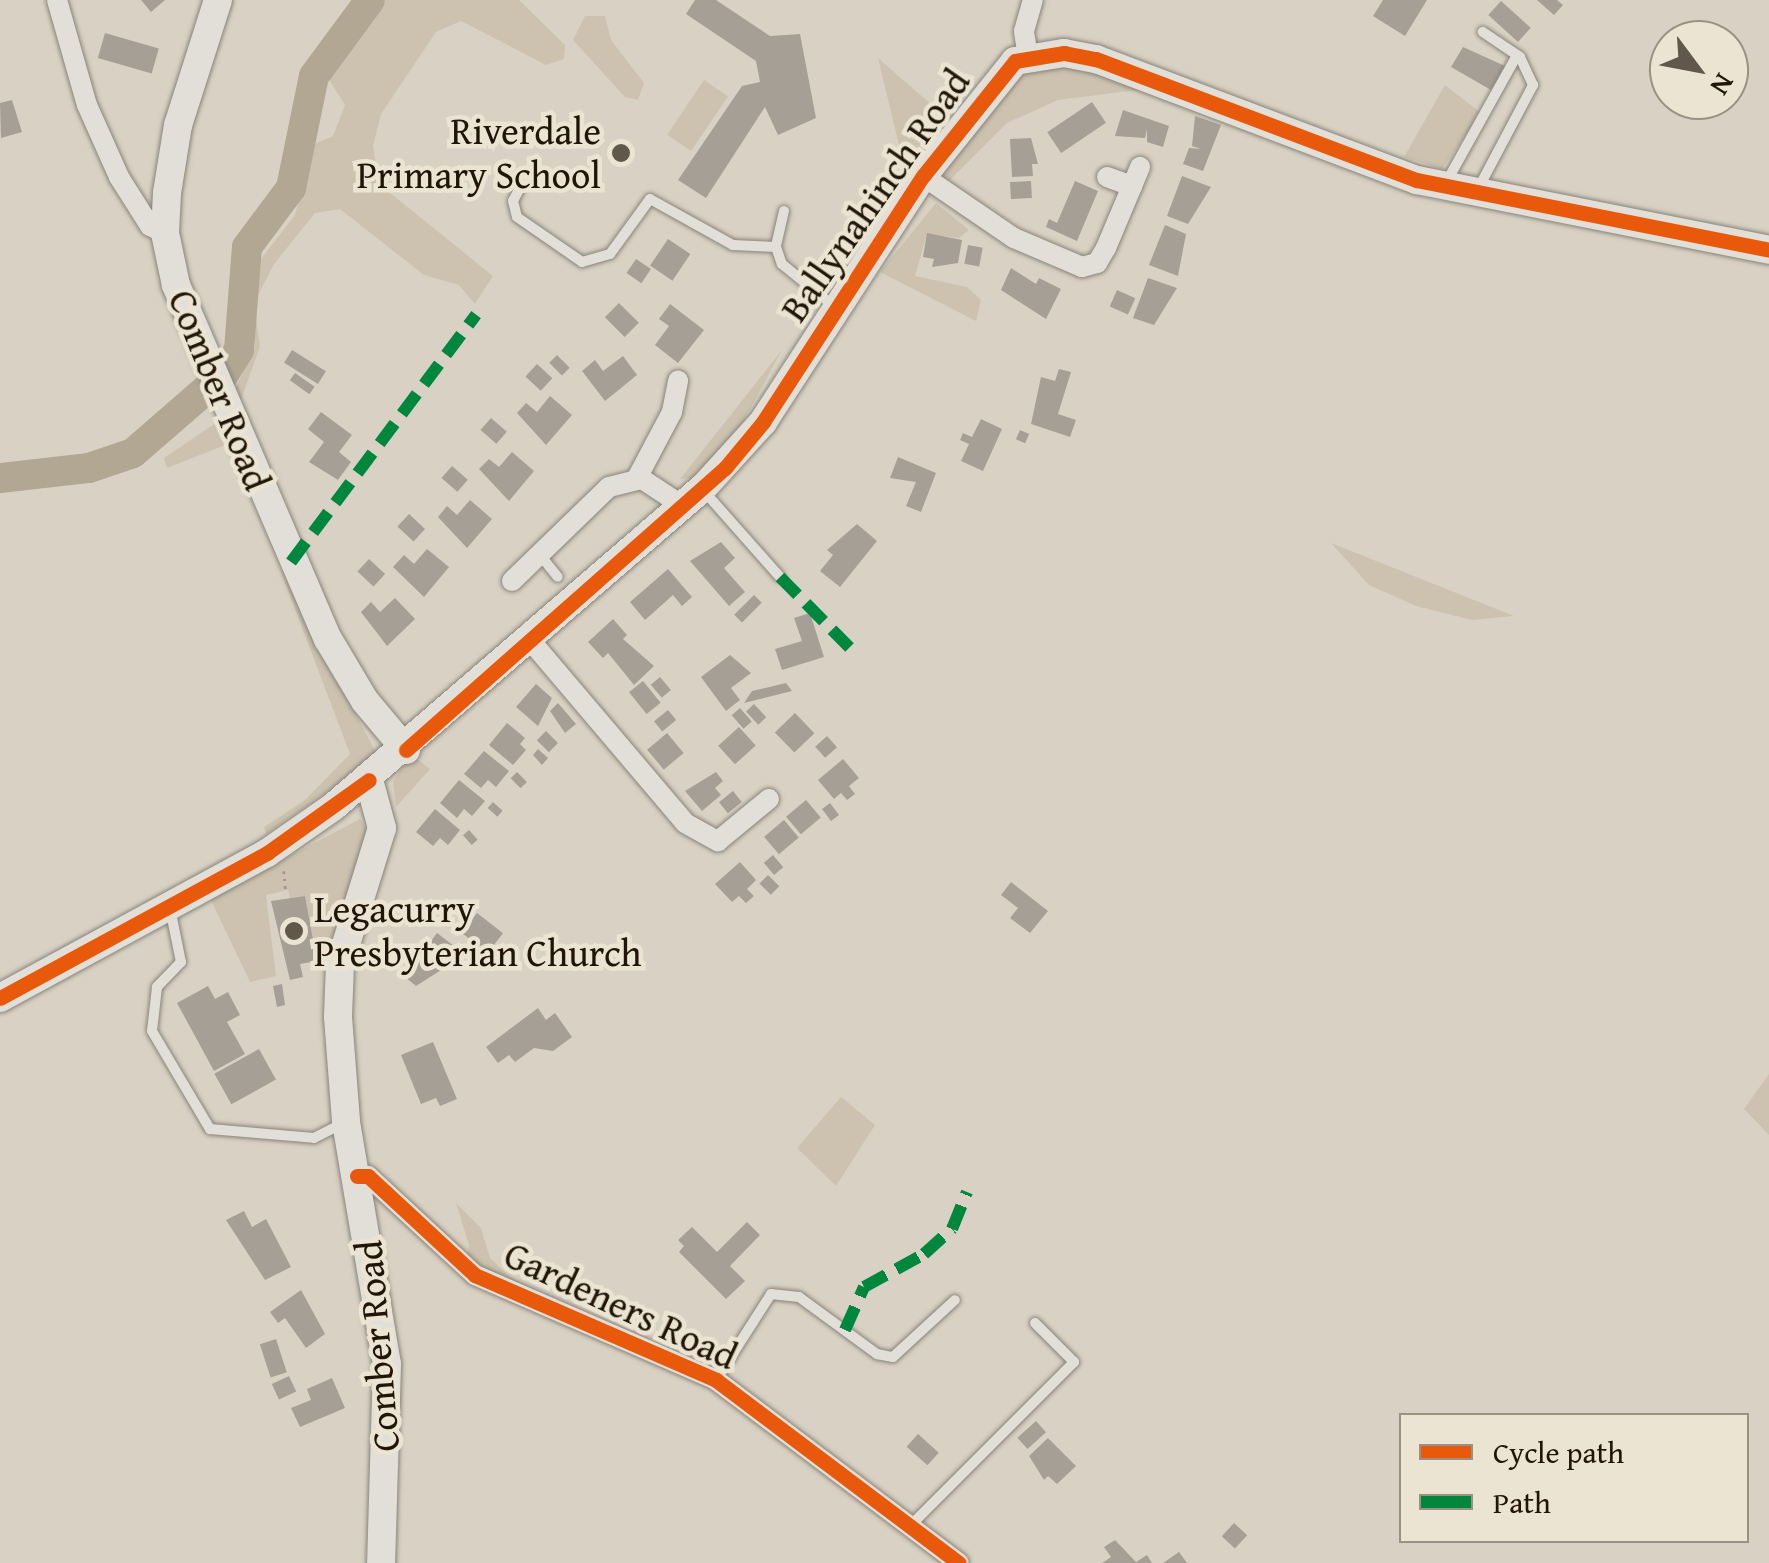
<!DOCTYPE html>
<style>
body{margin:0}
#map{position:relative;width:1769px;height:1563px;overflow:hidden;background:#d9d2c4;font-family:"Gentium Book Plus",serif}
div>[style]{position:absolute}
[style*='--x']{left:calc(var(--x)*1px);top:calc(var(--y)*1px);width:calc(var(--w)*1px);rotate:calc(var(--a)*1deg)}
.green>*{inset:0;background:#ccc2af;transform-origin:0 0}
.river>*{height:30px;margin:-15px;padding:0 15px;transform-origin:15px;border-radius:15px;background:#b1a793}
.building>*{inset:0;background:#a59f95;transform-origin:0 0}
.path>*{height:2.5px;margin-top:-1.25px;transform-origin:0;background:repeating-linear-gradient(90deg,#9d9993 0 2.5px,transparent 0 7.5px)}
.roads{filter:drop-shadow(0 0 2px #89837a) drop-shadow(0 0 2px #89837a)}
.lane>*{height:10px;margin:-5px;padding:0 5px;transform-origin:5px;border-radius:5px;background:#e2dfd8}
.street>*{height:20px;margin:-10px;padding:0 10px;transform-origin:10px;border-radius:10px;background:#e2dfd8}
.secondary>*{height:28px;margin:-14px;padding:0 14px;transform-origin:14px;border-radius:14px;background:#e2dfd8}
.quiet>*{height:12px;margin-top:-6px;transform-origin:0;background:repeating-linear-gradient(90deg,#00873e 0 25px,transparent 0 37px)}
.cycleway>*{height:15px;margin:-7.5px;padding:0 7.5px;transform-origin:7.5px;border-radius:7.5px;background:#e8590c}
.dots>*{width:28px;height:28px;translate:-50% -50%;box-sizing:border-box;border:5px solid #ece4d3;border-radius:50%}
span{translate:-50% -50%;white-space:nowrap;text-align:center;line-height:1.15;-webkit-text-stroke:9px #ece4d3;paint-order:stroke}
.poi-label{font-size:38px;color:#201508}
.right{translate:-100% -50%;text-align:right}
.left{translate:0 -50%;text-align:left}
.street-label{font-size:38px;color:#201508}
.legend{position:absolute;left:1399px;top:1413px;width:350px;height:130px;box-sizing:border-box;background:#ece4d3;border:2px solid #9a9182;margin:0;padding:12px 18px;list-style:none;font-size:30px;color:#201508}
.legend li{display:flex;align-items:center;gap:20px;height:50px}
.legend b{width:50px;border:2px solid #9a9182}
.north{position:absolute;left:1649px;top:20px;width:100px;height:100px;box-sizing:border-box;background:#ece4d3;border:2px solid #9a9182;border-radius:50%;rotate:122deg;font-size:28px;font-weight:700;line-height:40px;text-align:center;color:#201508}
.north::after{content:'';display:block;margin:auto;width:35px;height:45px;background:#61574a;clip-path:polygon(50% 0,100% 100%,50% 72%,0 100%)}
</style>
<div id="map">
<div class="green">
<div style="clip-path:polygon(385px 0,519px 0,565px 45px,564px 59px,546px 65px,461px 21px,436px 32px,381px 114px,373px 146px,379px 184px,493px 276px,475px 304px,459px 285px,424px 275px,340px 209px,315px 213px,274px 264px,255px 301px,254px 268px,295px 215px,314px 144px,333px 136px,345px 105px,325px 73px)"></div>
<div style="clip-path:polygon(585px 16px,605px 16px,611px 40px,644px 83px,638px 100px,625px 97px,573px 40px)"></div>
<div style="clip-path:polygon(878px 58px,948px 119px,906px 174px)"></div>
<div style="clip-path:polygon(1070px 66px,1144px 89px,1058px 100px,1007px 123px,950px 180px,944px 179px,944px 167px,1006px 81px,1033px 68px)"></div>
<div style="left:704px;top:80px;width:29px;height:66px;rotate:34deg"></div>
<div style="clip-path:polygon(1445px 85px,1481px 113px,1442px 169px,1404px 157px)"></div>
<div style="clip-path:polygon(936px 203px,969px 230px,959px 238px,927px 234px,915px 276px,967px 287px,981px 300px,976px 321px,880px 272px)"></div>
<div style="clip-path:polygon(255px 310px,260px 347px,236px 413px,230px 398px,255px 348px)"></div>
<div style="clip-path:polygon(782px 350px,736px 435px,695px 478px,680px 479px)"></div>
<div style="clip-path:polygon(220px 420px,233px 442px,167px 468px,164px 458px)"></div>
<div style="clip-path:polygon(1331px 543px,1514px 616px,1472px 620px,1416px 606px,1369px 585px)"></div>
<div style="clip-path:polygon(279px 567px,375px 751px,369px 763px,266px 834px,264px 827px,305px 800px,350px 754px)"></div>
<div style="clip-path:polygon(417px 759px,430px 769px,396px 807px,393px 782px,407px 760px)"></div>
<div style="clip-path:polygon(360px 819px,368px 832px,328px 951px,317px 961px,305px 896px,290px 898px,288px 890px,266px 895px,276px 976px,250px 982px,210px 898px)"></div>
<div style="clip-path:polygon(1769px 1074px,1769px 1135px,1744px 1109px)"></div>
<div style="clip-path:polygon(841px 1097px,875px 1125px,836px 1186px,797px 1148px)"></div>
<div style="clip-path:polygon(456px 1203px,481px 1228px,490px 1258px,509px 1276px,601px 1325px,466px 1261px,469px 1245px)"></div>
</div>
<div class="river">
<div style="--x:0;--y:478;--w:90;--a:-6.4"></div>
<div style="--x:89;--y:468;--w:46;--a:-18.8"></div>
<div style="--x:133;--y:453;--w:121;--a:-41"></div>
<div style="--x:224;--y:374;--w:28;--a:-58"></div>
<div style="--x:239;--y:350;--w:103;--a:-85.6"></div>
<div style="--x:247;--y:247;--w:74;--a:-53.3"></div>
<div style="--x:291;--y:188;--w:114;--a:-78.4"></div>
<div style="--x:314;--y:76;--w:94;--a:-53.6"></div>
</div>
<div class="building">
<div style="clip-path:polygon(141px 0,165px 0,151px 12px)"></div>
<div style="clip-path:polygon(695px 0,716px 0,770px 36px,800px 34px,816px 118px,778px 135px,765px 107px,706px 198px,678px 180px,742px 86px,760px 82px,756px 61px,686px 14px)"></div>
<div style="clip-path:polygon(1383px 0,1427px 0,1405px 36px,1373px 16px)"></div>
<div style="clip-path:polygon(1537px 0,1557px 0,1563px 5px,1554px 15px)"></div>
<div style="left:1501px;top:1px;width:40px;height:19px;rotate:42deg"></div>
<div style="left:105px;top:33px;width:56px;height:26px;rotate:16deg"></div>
<div style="clip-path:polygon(1463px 47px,1505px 66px,1491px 90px,1451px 67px)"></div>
<div style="clip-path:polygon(12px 100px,22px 132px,1px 138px,0 103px)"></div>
<div style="left:1092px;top:102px;width:25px;height:54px;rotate:56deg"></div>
<div style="clip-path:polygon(1123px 110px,1169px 126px,1163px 147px,1147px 142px,1147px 129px,1145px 138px,1115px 136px)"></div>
<div style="clip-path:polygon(1195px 116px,1221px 125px,1203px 171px,1183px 164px,1189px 148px,1201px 149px,1192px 146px)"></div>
<div style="clip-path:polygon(1031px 138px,1038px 164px,1032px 164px,1033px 176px,1012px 177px,1010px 139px)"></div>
<div style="clip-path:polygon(1182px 176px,1211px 187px,1188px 224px,1167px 216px)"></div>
<div style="left:1031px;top:181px;width:17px;height:21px;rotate:87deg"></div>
<div style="clip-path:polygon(1075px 181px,1098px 191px,1077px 241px,1046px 227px,1049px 219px,1057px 223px)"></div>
<div style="clip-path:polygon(1165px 225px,1186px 234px,1178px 276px,1149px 265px)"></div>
<div style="clip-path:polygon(927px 233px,962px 240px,958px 263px,932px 267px,934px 259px,923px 257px)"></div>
<div style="left:668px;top:239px;width:27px;height:32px;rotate:34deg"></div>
<div style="left:968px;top:245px;width:15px;height:19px;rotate:11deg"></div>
<div style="left:636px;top:259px;width:18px;height:17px;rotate:34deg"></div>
<div style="clip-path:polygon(1011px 268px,1036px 284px,1039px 278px,1061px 289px,1046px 319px,1001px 290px)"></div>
<div style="clip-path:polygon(1148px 278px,1177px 288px,1154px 325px,1133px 318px)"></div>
<div style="left:1117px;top:290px;width:20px;height:18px;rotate:24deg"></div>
<div style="left:619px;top:303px;width:28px;height:20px;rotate:45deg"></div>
<div style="clip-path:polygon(670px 304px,704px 330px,678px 363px,655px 345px,669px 326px,659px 319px)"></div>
<div style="left:292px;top:350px;width:40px;height:15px;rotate:32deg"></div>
<div style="left:557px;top:355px;width:18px;height:11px;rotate:45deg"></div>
<div style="clip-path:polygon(623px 356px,637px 375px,605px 401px,582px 371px,595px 360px,603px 371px)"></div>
<div style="left:537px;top:364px;width:21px;height:17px;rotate:43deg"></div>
<div style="clip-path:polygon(1059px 369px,1071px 372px,1058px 414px,1076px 420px,1070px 437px,1031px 424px,1041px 377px,1055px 381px)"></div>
<div style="left:295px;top:373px;width:24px;height:9px;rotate:35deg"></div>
<div style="clip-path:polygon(550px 396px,572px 415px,546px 445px,517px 413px,526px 403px,537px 412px)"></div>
<div style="clip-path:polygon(321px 412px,352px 435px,339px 452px,351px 462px,338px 480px,309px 462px,324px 442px,308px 429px)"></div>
<div style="left:491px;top:418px;width:21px;height:16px;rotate:41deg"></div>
<div style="clip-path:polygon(981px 419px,1002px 429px,983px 471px,961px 461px,969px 444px,960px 440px,963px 433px,972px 437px)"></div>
<div style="left:1020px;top:430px;width:10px;height:10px;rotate:24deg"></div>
<div style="clip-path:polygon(512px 452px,534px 471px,509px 501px,479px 469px,489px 459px,499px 467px)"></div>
<div style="clip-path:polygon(898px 457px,936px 473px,921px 512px,906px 506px,916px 482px,890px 478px)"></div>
<div style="left:452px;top:466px;width:21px;height:16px;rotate:41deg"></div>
<div style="clip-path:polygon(470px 500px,492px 519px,467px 548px,438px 517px,447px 506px,457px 515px)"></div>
<div style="left:409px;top:514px;width:22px;height:17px;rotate:43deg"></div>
<div style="clip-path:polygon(857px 524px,877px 541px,840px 587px,820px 571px,833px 555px,827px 550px)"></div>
<div style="clip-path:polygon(721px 542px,735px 558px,724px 568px,745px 592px,729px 606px,690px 561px)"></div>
<div style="clip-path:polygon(427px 549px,449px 567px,424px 597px,393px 567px,404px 555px,414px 564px)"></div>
<div style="left:369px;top:559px;width:22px;height:17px;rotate:43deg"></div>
<div style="clip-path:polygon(668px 569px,692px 597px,682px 606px,673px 595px,645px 620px,630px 602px)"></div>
<div style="left:754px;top:595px;width:11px;height:28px;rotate:45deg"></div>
<div style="clip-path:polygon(395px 598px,415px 619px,387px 646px,361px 612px,371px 602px,380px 612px)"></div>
<div style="clip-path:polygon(810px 613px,824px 657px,782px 670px,775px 649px,802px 641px,794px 618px)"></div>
<div style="clip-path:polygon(613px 619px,627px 635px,623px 639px,654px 666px,634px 685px,608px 653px,603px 658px,588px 642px)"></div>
<div style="clip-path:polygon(730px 655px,751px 673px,731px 688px,740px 700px,726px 711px,701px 677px)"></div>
<div style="left:660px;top:677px;width:17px;height:12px;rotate:50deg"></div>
<div style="left:643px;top:681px;width:28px;height:18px;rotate:51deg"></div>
<div style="clip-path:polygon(786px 683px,792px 691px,744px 703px,752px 691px)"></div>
<div style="clip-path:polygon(536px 684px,552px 698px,538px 726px,516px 707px)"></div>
<div style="clip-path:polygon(558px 703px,576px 724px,565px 733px,550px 711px)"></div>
<div style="left:754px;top:704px;width:18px;height:11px;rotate:47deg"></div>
<div style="left:740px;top:708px;width:18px;height:11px;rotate:49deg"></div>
<div style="left:668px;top:710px;width:13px;height:18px;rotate:51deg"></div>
<div style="left:795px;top:713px;width:28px;height:28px;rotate:46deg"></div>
<div style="clip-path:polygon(507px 723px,525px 738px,520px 744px,526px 750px,513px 765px,489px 745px)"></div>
<div style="left:739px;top:727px;width:25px;height:28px;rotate:48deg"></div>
<div style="left:546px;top:731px;width:17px;height:13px;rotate:45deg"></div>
<div style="left:667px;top:733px;width:26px;height:26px;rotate:50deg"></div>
<div style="left:827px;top:736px;width:15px;height:16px;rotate:48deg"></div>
<div style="clip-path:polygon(538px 749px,548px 758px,542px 765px,533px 755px)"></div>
<div style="clip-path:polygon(484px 751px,509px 771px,496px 787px,488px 780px,481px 788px,464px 774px)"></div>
<div style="clip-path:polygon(843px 759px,859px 778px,849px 786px,855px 794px,847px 800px,841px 793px,834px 799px,818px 780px)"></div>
<div style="left:517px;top:772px;width:14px;height:9px;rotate:45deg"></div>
<div style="clip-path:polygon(716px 772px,723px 781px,715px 788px,721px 795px,702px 811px,685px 791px)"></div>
<div style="clip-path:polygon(459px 780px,485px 801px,472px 816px,464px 809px,457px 818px,440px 803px)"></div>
<div style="left:733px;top:791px;width:14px;height:18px;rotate:51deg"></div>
<div style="left:806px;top:800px;width:23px;height:26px;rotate:50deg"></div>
<div style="left:493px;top:802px;width:13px;height:8px;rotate:42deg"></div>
<div style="left:830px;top:803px;width:15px;height:10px;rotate:53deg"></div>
<div style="clip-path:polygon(435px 809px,460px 830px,448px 845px,440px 838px,433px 846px,416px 832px)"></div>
<div style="left:784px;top:820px;width:23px;height:26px;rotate:50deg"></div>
<div style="left:469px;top:830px;width:13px;height:8px;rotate:48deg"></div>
<div style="left:773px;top:855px;width:16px;height:12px;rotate:50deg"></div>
<div style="clip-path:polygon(740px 862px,756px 880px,747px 889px,754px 896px,746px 903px,739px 896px,732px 902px,715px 884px)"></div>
<div style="left:768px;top:875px;width:16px;height:12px;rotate:45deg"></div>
<div style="clip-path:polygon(1011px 882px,1048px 911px,1030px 933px,1010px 918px,1018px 908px,1001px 895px)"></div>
<div style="clip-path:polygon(305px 896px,317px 961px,300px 964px,303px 977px,290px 980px,271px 901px)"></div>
<div style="left:477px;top:913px;width:33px;height:25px;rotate:38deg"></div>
<div style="clip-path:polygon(437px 933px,454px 946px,449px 965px,416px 986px,405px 977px)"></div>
<div style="clip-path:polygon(282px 984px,285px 1005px,277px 1007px,273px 986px)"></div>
<div style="clip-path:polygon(208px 986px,215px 999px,228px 992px,240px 1015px,227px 1022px,245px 1054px,214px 1071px,177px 1003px)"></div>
<div style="clip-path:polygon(538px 1008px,546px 1020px,555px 1013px,572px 1037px,553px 1051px,534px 1048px,515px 1062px,509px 1055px,498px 1063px,486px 1047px)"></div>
<div style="clip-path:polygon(433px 1042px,457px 1099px,440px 1106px,436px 1098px,421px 1104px,401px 1055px)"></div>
<div style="left:259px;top:1049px;width:35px;height:51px;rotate:61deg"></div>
<div style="clip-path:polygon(244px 1211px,252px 1227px,266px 1219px,291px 1267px,265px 1280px,226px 1220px)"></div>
<div style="clip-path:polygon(747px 1222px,760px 1235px,730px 1266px,745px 1281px,726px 1299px,679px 1252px,684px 1246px,678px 1240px,692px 1227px,717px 1252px)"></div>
<div style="clip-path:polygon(301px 1290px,325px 1334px,306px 1348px,285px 1318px,278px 1323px,270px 1312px)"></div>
<div style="left:276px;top:1339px;width:35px;height:17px;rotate:72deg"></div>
<div style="left:289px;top:1376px;width:17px;height:19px;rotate:65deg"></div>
<div style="clip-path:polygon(332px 1378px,345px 1408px,300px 1427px,291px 1408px,311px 1400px,307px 1389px)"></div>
<div style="left:1036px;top:1421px;width:15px;height:25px;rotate:48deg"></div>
<div style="left:918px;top:1434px;width:28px;height:17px;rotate:42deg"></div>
<div style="clip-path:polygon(1048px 1438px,1076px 1466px,1057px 1484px,1048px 1476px,1044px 1480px,1029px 1456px)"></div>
<div style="left:1234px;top:1523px;width:18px;height:18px;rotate:43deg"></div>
<div style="clip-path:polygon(1115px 1540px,1136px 1562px,1147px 1555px,1152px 1563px,1102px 1563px,1111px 1557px,1104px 1547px)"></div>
<div style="clip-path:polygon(1179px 1552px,1187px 1563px,1163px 1563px)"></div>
</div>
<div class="path">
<div style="--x:284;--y:871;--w:23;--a:85"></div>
</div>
<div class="roads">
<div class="lane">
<div style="--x:1447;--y:181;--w:144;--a:-60.9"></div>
<div style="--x:523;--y:182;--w:21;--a:118"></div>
<div style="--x:513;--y:201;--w:16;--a:76"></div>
<div style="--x:517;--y:217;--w:79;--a:34.7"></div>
<div style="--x:582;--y:262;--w:29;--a:-16"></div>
<div style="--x:610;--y:254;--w:68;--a:-54"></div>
<div style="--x:650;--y:199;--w:95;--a:29"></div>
<div style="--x:733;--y:245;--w:43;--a:2.7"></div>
<div style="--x:1478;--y:189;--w:118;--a:-62.1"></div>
<div style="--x:1533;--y:85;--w:31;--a:-115"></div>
<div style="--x:1520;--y:57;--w:45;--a:-146"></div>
<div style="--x:784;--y:211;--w:37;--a:103"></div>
<div style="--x:776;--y:247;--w:18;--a:71"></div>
<div style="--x:782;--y:264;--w:68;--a:39.1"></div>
<div style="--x:703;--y:490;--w:116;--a:48.5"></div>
<div style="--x:540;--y:555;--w:28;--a:51"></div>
<div style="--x:170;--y:908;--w:55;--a:78.5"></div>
<div style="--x:181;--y:962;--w:35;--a:134"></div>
<div style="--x:157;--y:987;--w:44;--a:96.5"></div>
<div style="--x:152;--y:1031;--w:114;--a:59.4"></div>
<div style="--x:210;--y:1129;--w:104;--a:4.9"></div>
<div style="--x:314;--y:1138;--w:36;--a:-27"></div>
<div style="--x:716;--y:1380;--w:102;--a:-57.4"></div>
<div style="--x:771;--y:1294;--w:28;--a:6"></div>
<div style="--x:799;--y:1297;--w:97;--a:36.2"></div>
<div style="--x:877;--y:1354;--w:16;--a:11"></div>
<div style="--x:893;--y:1357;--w:84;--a:-42.6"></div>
<div style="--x:910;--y:1526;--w:232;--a:-45"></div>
<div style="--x:1074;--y:1362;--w:55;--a:-135"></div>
</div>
<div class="street">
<div style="--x:57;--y:0;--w:109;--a:74.1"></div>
<div style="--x:87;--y:105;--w:79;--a:66"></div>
<div style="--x:119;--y:177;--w:58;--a:57.7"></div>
<div style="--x:150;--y:226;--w:17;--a:25"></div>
<div style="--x:1028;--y:57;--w:26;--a:-99"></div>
<div style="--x:1024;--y:31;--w:32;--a:-74"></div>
<div style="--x:923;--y:176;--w:110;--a:34.3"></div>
<div style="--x:1014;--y:238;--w:74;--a:23.1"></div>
<div style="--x:1082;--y:267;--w:16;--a:-15"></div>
<div style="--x:1097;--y:263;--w:17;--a:-59"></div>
<div style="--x:1106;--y:248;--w:88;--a:-67.2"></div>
<div style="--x:1107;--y:177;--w:27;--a:20"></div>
<div style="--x:636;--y:480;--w:77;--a:-62.1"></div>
<div style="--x:672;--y:412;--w:32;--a:-79"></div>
<div style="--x:512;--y:581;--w:135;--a:-44.1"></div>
<div style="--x:609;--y:487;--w:34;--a:-14"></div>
<div style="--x:642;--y:479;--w:49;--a:33.4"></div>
<div style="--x:530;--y:640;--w:240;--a:49.7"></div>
<div style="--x:685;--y:823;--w:38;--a:29"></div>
<div style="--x:718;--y:841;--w:66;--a:-39.5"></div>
<div style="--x:357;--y:1176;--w:11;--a:0"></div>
<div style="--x:368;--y:1176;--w:146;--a:42.8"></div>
<div style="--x:475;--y:1275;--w:263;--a:23.5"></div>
<div style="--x:716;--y:1380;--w:304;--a:37"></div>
</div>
<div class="secondary">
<div style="--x:218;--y:0;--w:131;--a:107.7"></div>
<div style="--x:178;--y:125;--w:69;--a:99.2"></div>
<div style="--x:167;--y:193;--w:40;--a:92.9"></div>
<div style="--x:165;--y:233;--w:53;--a:78.1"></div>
<div style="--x:176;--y:285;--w:385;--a:66.8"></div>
<div style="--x:328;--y:639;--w:72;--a:59.2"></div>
<div style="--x:365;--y:701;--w:64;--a:50.1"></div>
<div style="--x:369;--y:780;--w:50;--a:74.8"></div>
<div style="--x:382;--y:828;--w:142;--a:107.2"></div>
<div style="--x:340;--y:964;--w:53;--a:92.2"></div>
<div style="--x:338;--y:1017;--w:105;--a:85.6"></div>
<div style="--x:346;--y:1122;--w:245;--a:80.4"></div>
<div style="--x:387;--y:1364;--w:199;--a:91.7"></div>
<div style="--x:0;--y:998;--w:304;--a:-28.5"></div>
<div style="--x:267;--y:853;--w:80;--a:-34.9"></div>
<div style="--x:333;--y:807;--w:487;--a:-40.8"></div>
<div style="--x:702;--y:489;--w:91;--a:-47.7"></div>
<div style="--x:763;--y:422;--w:293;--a:-57"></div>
<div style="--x:923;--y:176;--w:147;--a:-51.3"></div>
<div style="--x:1015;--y:61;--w:50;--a:-9.3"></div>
<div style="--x:1064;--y:53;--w:33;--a:11"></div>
<div style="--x:1096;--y:59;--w:343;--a:20.7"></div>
<div style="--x:1417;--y:180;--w:359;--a:11.2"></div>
</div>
</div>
<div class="quiet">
<div style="--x:291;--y:562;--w:309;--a:-53.2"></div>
<div style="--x:780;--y:577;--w:111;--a:45.4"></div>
<div style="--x:845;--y:1330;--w:47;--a:-66.2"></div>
<div style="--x:864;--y:1287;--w:68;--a:-28.8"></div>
<div style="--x:924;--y:1254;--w:38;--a:-42"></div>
<div style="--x:952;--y:1229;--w:40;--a:-68"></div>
</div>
<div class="cycleway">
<div style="--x:406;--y:750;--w:426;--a:-41.5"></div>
<div style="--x:725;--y:468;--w:60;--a:-50.4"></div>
<div style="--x:763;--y:422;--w:293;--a:-57"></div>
<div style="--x:923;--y:176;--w:147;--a:-51.3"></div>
<div style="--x:1015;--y:61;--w:50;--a:-9.3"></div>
<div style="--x:1064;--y:53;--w:33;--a:11"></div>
<div style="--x:1096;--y:59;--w:343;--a:20.7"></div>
<div style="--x:1417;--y:180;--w:359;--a:11.2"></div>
<div style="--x:0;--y:998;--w:304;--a:-28.5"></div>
<div style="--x:267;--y:853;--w:125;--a:-35.6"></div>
<div style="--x:357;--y:1176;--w:11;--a:0"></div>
<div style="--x:368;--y:1176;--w:146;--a:42.8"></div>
<div style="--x:475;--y:1275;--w:263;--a:23.5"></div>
<div style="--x:716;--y:1380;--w:304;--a:37"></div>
</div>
<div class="dots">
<div style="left:621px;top:153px;background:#61574a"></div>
<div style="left:294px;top:931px;background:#61574a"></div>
</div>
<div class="poi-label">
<span class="right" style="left:601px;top:153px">Riverdale<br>Primary School</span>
<span class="left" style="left:314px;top:931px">Legacurry<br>Presbyterian Church</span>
</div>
<div class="street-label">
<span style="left:875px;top:195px;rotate:-55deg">Ballynahinch Road</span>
<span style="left:220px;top:390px;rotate:68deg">Comber Road</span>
<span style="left:621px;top:1305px;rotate:25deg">Gardeners Road</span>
<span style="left:377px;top:1346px;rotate:-95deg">Comber Road</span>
</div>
<ul class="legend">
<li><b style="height:12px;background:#e8590c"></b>Cycle path</li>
<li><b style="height:12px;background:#00873e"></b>Path</li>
</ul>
<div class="north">N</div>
</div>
